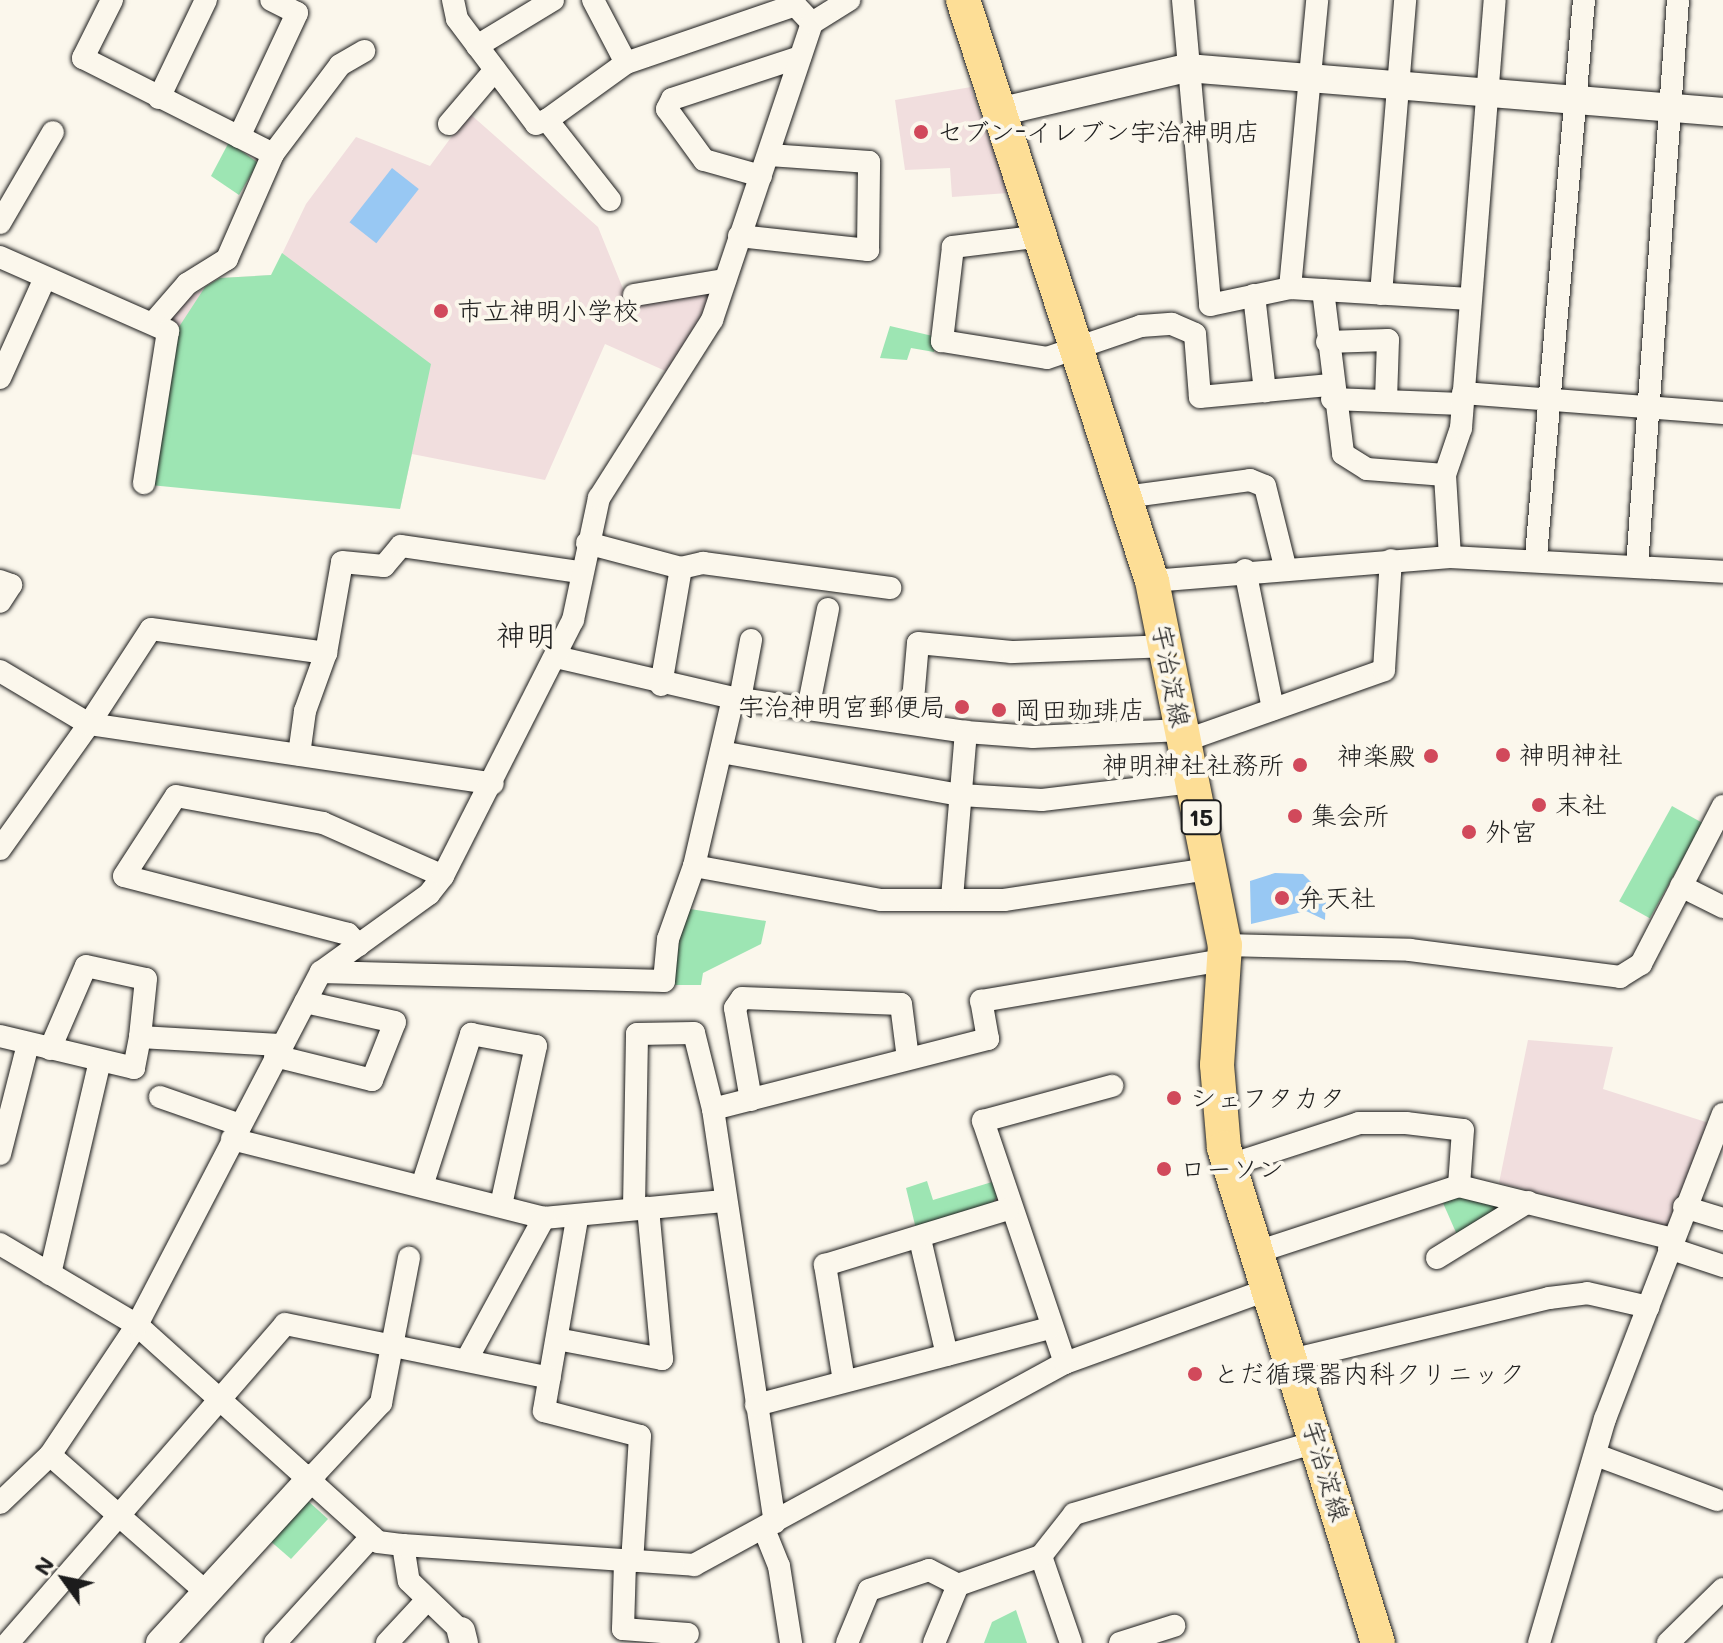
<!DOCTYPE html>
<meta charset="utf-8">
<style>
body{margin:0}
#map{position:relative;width:1723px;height:1643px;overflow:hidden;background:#fbf7ec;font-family:Mali,"Klee One",sans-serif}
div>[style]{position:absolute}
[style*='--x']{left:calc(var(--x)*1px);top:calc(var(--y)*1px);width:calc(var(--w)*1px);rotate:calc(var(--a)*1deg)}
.built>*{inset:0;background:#f1dede}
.green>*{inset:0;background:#9de5b3;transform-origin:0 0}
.water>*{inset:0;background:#98c8f3;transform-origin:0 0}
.roads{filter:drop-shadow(0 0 2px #1c1c1c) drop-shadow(0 0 2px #1c1c1c)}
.minor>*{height:22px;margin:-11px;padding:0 11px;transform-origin:11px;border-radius:11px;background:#fbf7ec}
.tertiary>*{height:28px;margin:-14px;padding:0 14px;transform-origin:14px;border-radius:14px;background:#fbf7ec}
.primary>*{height:34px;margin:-17px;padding:0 17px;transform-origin:17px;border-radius:17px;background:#fdde96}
.dots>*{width:22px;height:22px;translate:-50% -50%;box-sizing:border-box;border:4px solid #fbf7ec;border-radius:50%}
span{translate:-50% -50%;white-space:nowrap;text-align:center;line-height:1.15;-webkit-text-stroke:8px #fbf7ec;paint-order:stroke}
.shield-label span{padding:2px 6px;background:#fbf7ec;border:2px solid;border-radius:6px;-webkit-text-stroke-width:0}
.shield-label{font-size:24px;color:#1c1c1c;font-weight:700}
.poi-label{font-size:26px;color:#1c1c1c}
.left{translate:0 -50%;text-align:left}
.right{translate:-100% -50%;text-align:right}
.street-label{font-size:26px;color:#1c1c1c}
.quarter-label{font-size:30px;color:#1c1c1c}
.north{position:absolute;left:24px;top:1539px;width:80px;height:80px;-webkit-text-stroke:6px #fbf7ec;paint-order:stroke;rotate:303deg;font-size:22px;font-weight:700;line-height:32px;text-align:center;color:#1c1c1c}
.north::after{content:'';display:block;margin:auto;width:28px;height:36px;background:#1c1c1c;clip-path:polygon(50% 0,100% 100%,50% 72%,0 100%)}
</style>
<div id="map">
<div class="built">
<div style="clip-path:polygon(971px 87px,1008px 193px,952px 197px,950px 168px,905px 170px,895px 100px)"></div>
<div style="clip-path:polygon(469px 113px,598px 227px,628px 301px,716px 288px,670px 373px,605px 344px,545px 480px,412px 454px,400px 509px,166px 324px,180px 303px,220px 278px,272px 275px,306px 204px,356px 137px,430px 166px)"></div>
<div style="clip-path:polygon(1528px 1040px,1613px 1047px,1603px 1089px,1712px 1124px,1671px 1228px,1499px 1183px)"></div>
</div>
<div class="green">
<div style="clip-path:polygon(229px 142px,258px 163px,239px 195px,211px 176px)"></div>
<div style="clip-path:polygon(282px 253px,431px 364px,400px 509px,150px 485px,175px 333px,205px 287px,220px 278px,271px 275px)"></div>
<div style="clip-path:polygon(890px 326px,937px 337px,934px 352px,911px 348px,907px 360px,880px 358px)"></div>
<div style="left:1672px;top:806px;width:35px;height:109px;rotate:29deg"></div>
<div style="clip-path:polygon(684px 908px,766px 921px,761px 944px,703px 973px,701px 985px,673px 985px)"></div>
<div style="clip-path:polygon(927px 1181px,933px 1200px,992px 1182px,997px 1197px,990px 1207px,916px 1229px,906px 1188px)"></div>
<div style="clip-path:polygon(1462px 1192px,1507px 1203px,1458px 1237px,1443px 1203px)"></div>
<div style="clip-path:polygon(308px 1501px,328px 1519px,291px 1559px,268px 1539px)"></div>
<div style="clip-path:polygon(1016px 1610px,1027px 1643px,984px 1643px,992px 1622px)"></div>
</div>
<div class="water">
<div style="left:392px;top:168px;width:34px;height:69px;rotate:38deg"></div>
<div style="clip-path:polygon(1275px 873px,1303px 874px,1326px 897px,1325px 920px,1306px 911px,1251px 924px,1250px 881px)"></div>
</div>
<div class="roads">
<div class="minor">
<div style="--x:112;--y:0;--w:65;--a:116.6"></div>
<div style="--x:83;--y:58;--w:213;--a:26.8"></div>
<div style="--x:273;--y:154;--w:115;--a:113.7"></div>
<div style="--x:227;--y:259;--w:47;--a:148"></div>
<div style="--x:187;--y:284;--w:50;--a:131"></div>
<div style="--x:453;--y:0;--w:19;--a:78"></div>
<div style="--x:457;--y:19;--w:131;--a:53"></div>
<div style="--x:536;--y:124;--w:12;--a:-20"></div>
<div style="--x:593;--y:0;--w:71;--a:62.4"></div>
<div style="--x:1183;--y:0;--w:306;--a:84.9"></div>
<div style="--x:1210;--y:305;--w:82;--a:-12"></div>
<div style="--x:1290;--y:288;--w:180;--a:3.5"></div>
<div style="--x:477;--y:46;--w:89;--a:-31.2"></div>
<div style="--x:159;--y:98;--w:109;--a:-64.4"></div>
<div style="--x:449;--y:124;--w:71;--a:-49.6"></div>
<div style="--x:239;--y:137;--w:137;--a:-64.9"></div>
<div style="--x:297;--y:13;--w:29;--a:-153"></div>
<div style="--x:273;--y:154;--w:111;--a:-53"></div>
<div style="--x:340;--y:65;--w:28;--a:-30"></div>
<div style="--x:761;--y:176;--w:59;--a:-164.3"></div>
<div style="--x:704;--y:160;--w:63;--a:-126"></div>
<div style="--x:667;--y:109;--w:11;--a:-63"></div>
<div style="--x:672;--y:99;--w:135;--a:-18.2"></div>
<div style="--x:610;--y:200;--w:102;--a:-128.2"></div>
<div style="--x:547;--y:120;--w:97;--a:-35.8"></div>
<div style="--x:626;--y:63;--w:179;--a:-18.9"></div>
<div style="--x:795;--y:5;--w:25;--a:47"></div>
<div style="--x:0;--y:223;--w:105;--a:-59.8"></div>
<div style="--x:739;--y:236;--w:130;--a:6.2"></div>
<div style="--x:868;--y:250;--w:88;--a:-89.3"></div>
<div style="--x:869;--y:162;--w:100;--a:-176"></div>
<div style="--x:1042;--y:236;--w:90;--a:173"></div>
<div style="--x:953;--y:247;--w:95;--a:96.7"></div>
<div style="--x:942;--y:341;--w:106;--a:9.2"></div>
<div style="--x:1047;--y:358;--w:99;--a:-18.8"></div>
<div style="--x:1141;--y:326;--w:31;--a:-4"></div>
<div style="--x:1172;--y:324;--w:25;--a:23"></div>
<div style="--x:1195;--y:334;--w:63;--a:85.5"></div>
<div style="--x:1200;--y:397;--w:131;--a:-5.3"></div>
<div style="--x:0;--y:257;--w:184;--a:23.8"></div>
<div style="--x:168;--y:331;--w:154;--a:99"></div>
<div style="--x:1290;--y:288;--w:289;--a:-84.6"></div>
<div style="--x:1323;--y:290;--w:165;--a:83"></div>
<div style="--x:1343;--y:454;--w:28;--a:32"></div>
<div style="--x:1367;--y:469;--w:78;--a:4.4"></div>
<div style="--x:1381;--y:294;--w:295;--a:-85.3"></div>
<div style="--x:634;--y:295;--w:92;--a:-9.4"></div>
<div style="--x:1254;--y:295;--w:97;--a:83.5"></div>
<div style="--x:1327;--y:342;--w:61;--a:-1.9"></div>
<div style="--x:1388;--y:340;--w:61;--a:91.9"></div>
<div style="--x:0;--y:378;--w:107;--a:-65.8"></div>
<div style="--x:1463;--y:393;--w:261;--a:4.4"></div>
<div style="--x:1332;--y:399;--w:130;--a:2.2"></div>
<div style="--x:1125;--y:497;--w:126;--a:-7.7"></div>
<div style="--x:1250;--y:480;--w:16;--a:22"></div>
<div style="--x:1265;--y:486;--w:82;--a:76"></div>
<div style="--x:587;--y:543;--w:97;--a:14.9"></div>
<div style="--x:681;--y:568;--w:23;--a:-13"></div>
<div style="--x:703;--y:563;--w:189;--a:7.6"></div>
<div style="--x:1536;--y:556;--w:558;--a:-85.07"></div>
<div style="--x:1450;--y:557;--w:82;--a:-93.5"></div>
<div style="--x:1445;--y:475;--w:50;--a:-71.2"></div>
<div style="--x:1461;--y:428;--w:429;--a:-85.5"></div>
<div style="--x:1637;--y:566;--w:567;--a:-85.86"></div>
<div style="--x:1245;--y:570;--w:142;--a:78.6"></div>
<div style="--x:0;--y:581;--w:12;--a:20"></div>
<div style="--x:11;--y:585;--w:20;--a:123"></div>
<div style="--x:1152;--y:581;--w:299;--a:-4.6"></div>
<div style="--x:1450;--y:557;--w:273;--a:3.1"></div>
<div style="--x:326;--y:653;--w:92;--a:-80"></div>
<div style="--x:342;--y:562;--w:42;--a:5.4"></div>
<div style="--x:384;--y:566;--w:26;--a:-50"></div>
<div style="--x:401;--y:546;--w:180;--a:8.3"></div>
<div style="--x:556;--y:657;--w:182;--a:13"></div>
<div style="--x:733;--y:698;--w:235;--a:8.3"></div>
<div style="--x:966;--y:732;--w:67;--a:4.3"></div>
<div style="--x:1033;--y:737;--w:149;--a:-2.7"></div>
<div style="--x:0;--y:671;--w:104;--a:30.8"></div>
<div style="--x:89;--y:724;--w:113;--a:-56.9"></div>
<div style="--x:151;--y:629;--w:177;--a:7.8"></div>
<div style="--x:326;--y:653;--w:62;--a:109.9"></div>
<div style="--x:305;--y:711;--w:44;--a:97.8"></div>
<div style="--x:661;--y:685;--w:119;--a:-80.3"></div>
<div style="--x:740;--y:699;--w:60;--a:-79.4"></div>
<div style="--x:808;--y:709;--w:102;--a:-78.7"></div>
<div style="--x:911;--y:723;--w:80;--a:-85"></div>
<div style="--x:918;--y:643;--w:94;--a:5.5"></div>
<div style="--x:1012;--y:652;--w:153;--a:-2.2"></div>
<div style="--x:1184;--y:741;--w:212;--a:-19.5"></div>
<div style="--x:1384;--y:670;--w:110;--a:-86.4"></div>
<div style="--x:721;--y:752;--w:244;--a:10.2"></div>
<div style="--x:961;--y:795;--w:81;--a:3.5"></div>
<div style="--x:1042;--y:800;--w:151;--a:-6.8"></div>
<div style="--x:0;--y:849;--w:153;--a:-54.5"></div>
<div style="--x:89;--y:724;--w:408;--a:8.4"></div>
<div style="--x:694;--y:866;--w:190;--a:10.3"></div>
<div style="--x:881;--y:900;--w:123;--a:0"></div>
<div style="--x:1004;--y:900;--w:208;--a:-8.6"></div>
<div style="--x:1681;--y:886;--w:47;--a:26.6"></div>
<div style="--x:952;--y:898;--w:167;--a:-85.2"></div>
<div style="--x:359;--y:945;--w:16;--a:-135"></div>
<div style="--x:348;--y:934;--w:231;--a:-165.5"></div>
<div style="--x:124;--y:876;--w:95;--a:-57"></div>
<div style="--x:176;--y:796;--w:149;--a:10.4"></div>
<div style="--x:323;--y:823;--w:131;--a:23.8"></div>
<div style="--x:1225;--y:945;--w:185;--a:1.5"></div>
<div style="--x:1410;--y:950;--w:212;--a:7.3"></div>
<div style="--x:1620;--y:977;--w:25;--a:-32"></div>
<div style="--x:1641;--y:964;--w:178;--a:-62.6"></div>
<div style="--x:321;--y:972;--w:343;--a:1.5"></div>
<div style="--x:664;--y:981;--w:42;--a:-84.6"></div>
<div style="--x:668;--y:939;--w:77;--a:-70.4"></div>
<div style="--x:694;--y:866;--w:172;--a:-76.9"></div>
<div style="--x:0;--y:1036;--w:138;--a:13.4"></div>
<div style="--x:134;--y:1068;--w:32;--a:-79"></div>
<div style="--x:140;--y:1037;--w:140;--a:3.3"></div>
<div style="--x:50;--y:1049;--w:90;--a:-66.6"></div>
<div style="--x:86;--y:966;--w:61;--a:12.2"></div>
<div style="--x:146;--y:979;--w:58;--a:95.9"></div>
<div style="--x:275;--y:1056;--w:100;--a:13.9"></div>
<div style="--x:372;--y:1080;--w:62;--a:-68.4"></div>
<div style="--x:395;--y:1022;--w:92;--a:-167.5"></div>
<div style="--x:160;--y:1097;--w:85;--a:19.3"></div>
<div style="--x:751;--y:1100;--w:93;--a:-99.9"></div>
<div style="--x:735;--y:1008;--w:12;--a:-55"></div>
<div style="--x:742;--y:998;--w:159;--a:2.2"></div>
<div style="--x:901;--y:1004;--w:55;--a:82.7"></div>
<div style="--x:713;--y:1109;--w:284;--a:-14.3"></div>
<div style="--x:988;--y:1039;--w:39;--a:-100"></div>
<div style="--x:981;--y:1001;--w:246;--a:-9.6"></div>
<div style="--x:232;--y:1139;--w:322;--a:14.2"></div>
<div style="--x:544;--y:1218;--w:180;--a:-5.4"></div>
<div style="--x:0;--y:1154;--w:114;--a:-75.7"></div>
<div style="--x:1230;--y:1165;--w:136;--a:-18"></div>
<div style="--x:1359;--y:1123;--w:47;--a:0"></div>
<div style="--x:1406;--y:1123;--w:57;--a:7"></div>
<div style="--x:1463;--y:1130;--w:56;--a:94.1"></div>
<div style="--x:422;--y:1186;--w:160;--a:-72.1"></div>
<div style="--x:471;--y:1034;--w:66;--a:10.5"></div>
<div style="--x:536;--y:1046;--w:163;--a:102.4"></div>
<div style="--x:1684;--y:1207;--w:41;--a:17.1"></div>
<div style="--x:634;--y:1208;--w:174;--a:-89"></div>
<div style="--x:637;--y:1034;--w:57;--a:-1"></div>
<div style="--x:694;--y:1033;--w:78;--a:76"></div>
<div style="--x:713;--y:1109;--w:418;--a:81.5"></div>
<div style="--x:577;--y:1219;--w:195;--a:99.8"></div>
<div style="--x:544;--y:1411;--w:99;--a:14.6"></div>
<div style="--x:640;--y:1436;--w:126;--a:93.6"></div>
<div style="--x:920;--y:1239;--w:119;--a:76.9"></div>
<div style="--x:0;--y:1244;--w:159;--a:30.6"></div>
<div style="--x:137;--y:1325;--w:324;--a:42"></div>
<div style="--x:378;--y:1542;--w:25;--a:7"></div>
<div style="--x:403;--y:1545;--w:36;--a:81"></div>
<div style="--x:409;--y:1581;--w:72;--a:43.9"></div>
<div style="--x:1669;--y:1248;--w:57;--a:18.4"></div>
<div style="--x:1257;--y:1252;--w:213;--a:-18.1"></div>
<div style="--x:1459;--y:1186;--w:220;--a:13.9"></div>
<div style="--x:1437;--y:1258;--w:107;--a:-31.6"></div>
<div style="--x:50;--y:1274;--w:219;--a:-76.8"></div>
<div style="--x:557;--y:1339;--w:107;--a:10.8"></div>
<div style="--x:662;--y:1359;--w:152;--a:-95.3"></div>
<div style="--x:467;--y:1359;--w:161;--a:-61.4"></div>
<div style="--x:1291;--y:1360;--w:265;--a:-13.5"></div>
<div style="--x:1549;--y:1298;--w:38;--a:-7"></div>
<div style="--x:1587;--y:1293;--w:63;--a:12.9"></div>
<div style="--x:1648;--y:1307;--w:207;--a:-68.8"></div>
<div style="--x:1065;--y:1363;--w:256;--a:-108.7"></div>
<div style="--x:983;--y:1121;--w:134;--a:-15.2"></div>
<div style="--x:844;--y:1381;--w:118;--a:-99.3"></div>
<div style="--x:825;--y:1265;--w:191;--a:-17"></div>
<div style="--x:756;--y:1405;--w:303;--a:-14.7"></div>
<div style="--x:50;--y:1455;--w:208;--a:41.3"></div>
<div style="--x:1596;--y:1455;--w:129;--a:20.4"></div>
<div style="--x:311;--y:1478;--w:103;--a:-47"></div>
<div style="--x:381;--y:1403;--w:148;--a:-79.1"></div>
<div style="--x:0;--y:1503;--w:69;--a:-43.8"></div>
<div style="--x:50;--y:1455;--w:156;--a:-56.2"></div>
<div style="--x:137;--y:1325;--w:398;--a:-62.5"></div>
<div style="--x:321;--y:972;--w:133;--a:-35.8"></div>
<div style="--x:429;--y:894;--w:23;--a:-52"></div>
<div style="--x:443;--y:876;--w:287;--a:-63.1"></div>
<div style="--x:573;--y:620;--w:125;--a:-78"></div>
<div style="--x:599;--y:498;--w:211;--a:-57.6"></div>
<div style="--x:712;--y:320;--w:313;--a:-71.4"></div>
<div style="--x:812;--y:23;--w:44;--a:-31.9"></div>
<div style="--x:764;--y:1529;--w:40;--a:68"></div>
<div style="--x:779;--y:1566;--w:78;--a:81.1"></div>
<div style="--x:403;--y:1545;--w:292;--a:3.9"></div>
<div style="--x:694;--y:1565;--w:422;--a:-28.6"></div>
<div style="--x:1065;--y:1363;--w:217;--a:-19.9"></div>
<div style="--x:1041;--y:1556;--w:92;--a:71"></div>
<div style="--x:625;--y:1562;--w:67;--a:91.7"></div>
<div style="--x:623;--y:1629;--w:65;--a:4.4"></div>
<div style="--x:8;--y:1643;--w:422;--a:-49"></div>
<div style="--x:285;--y:1324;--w:270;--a:11.5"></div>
<div style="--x:275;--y:1643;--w:144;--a:-47.8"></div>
<div style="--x:387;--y:1643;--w:59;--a:-47.1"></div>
<div style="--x:847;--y:1643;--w:57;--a:-67.5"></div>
<div style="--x:869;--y:1590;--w:63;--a:-18.4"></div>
<div style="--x:929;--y:1570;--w:33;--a:27"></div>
<div style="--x:958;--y:1585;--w:88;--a:-19.3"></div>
<div style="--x:1041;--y:1556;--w:53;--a:-51.8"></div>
<div style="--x:1074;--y:1514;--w:252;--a:-16.6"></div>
<div style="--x:934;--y:1643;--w:63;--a:-67.5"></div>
<div style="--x:1120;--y:1643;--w:57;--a:-17.5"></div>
<div style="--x:1539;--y:1643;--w:234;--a:-73.6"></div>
<div style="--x:1605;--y:1419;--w:120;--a:-69"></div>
<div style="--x:1668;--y:1643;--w:77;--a:-44.5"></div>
</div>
<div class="tertiary">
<div style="--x:1003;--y:111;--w:189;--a:-13.2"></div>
<div style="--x:1187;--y:68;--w:538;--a:4.69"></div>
<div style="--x:461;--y:1631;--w:12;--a:76"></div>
<div style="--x:160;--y:1643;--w:224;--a:-47.5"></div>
</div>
<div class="primary">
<div style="--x:963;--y:0;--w:611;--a:71.98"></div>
<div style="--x:1152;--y:581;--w:371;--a:78.7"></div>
<div style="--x:1225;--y:945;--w:120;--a:93.8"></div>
<div style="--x:1217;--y:1065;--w:83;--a:85.2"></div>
<div style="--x:1224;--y:1148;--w:518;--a:72.72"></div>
</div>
</div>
<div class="dots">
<div style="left:921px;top:132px;background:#d1495b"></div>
<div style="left:441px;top:311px;background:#d1495b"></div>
<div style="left:962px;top:707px;background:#d1495b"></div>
<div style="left:999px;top:710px;background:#d1495b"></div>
<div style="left:1503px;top:755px;background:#d1495b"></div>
<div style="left:1431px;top:756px;background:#d1495b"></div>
<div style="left:1300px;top:765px;background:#d1495b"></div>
<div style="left:1539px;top:805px;background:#d1495b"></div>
<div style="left:1295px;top:816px;background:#d1495b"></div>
<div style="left:1469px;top:832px;background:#d1495b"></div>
<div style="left:1282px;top:898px;background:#d1495b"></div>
<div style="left:1174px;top:1098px;background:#d1495b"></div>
<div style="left:1164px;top:1169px;background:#d1495b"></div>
<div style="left:1195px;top:1374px;background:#d1495b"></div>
</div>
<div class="shield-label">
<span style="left:1201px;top:817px">15</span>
</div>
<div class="poi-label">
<span class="left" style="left:937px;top:132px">セブン-イレブン宇治神明店</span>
<span class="left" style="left:457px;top:311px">市立神明小学校</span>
<span class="right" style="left:946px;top:707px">宇治神明宮郵便局</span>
<span class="left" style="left:1015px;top:710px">岡田珈琲店</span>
<span class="left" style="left:1519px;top:755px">神明神社</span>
<span class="right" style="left:1415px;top:756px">神楽殿</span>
<span class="right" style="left:1284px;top:765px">神明神社社務所</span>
<span class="left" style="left:1555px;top:805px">末社</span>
<span class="left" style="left:1311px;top:816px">集会所</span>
<span class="left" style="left:1485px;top:832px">外宮</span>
<span class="left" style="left:1298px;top:898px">弁天社</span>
<span class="left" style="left:1190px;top:1098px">シェフタカタ</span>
<span class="left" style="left:1180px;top:1169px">ローソン</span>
<span class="left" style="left:1213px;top:1374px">とだ循環器内科クリニック</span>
</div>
<div class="street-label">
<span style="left:1171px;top:676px;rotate:79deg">宇治淀線</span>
<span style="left:1326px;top:1471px;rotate:73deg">宇治淀線</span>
</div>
<div class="quarter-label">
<span style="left:526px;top:634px">神明</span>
</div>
<div class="north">N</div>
</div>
